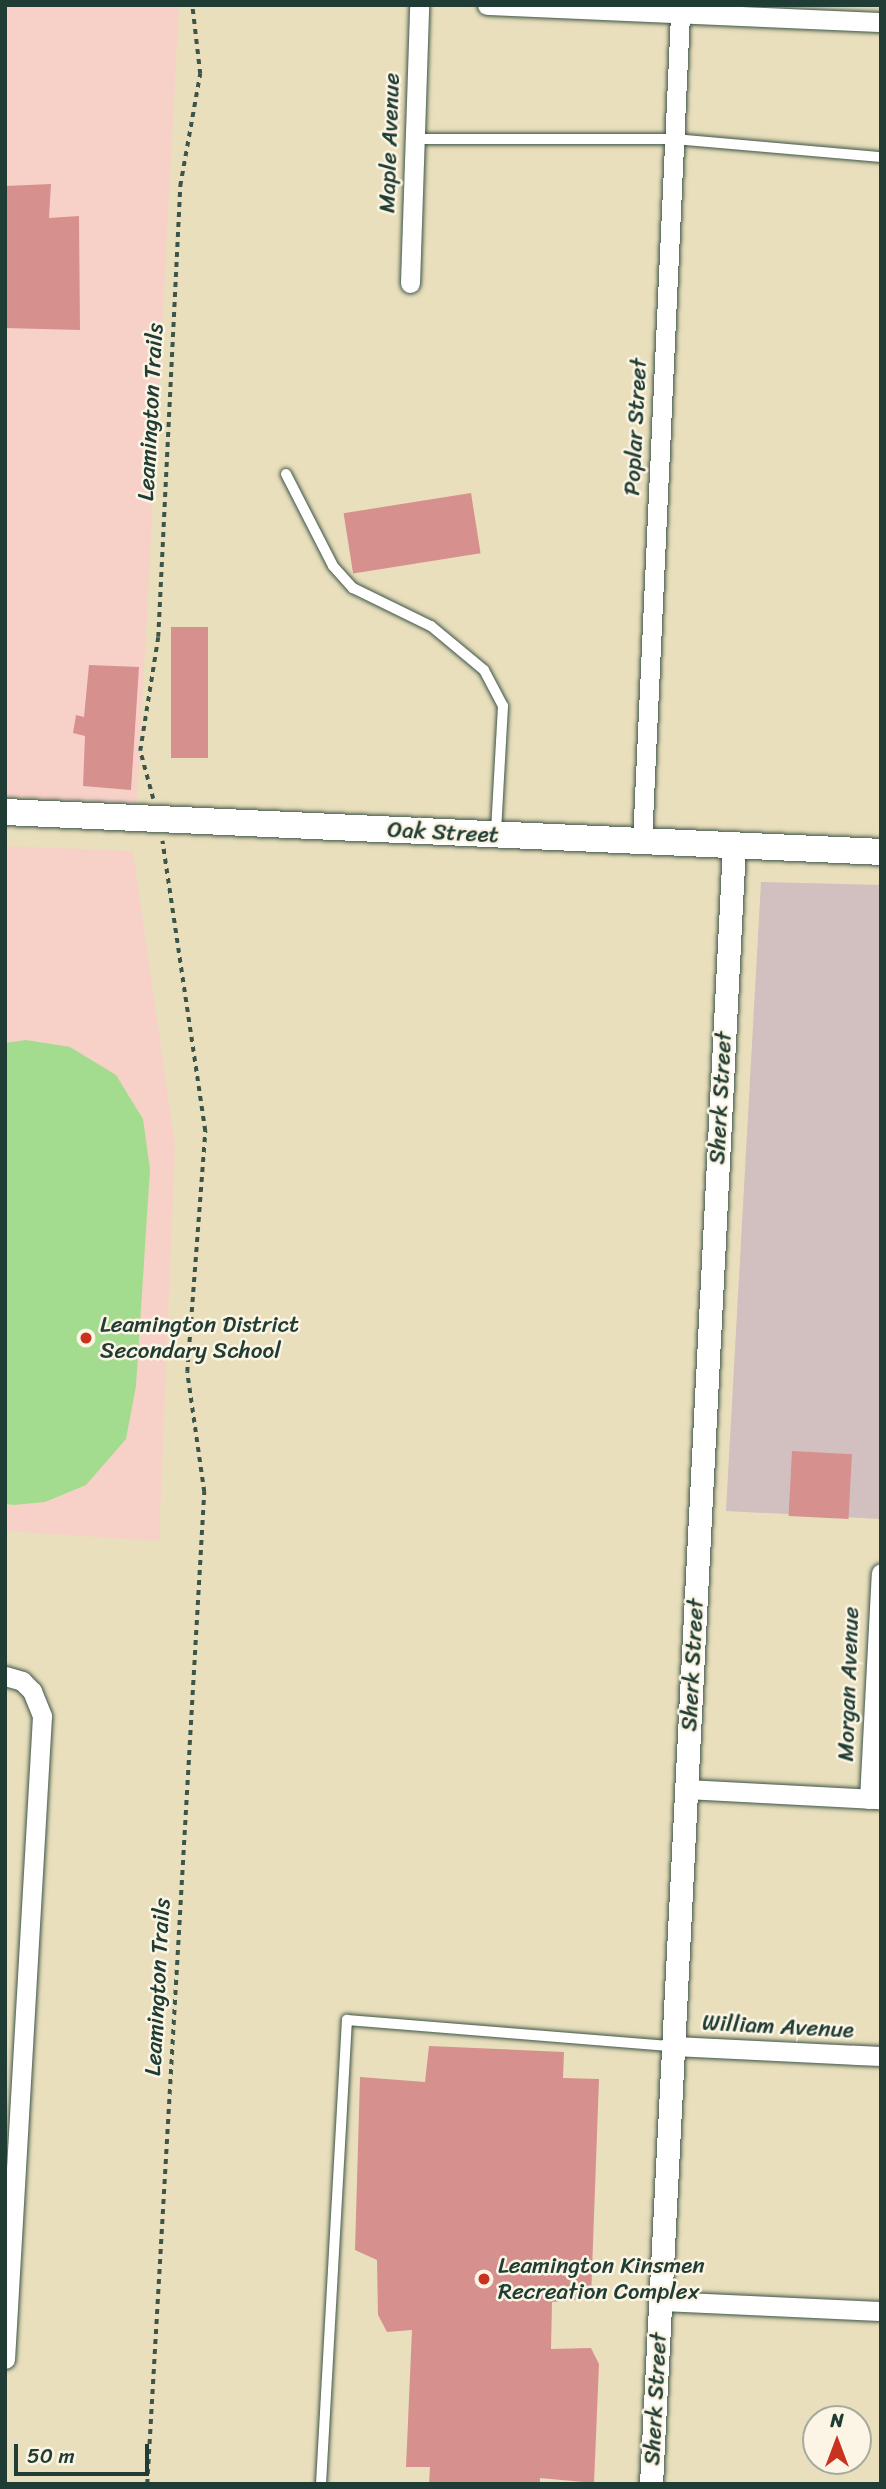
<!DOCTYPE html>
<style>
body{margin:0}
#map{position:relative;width:886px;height:2489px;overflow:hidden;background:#e9dfbc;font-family:Sriracha,sans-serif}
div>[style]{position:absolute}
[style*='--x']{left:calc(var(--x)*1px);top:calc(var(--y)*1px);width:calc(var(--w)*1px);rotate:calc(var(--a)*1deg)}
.built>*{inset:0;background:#f7d1c7}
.industrial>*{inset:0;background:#d2bfc0}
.green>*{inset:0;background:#a3dc8f}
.building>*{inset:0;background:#d6908e;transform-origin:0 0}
.path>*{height:3.5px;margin-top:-1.75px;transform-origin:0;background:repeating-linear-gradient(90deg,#3d5548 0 5px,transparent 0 10px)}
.roads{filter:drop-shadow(0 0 2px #3d5548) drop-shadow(0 0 2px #3d5548)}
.service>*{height:10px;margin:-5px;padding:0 5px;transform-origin:5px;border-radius:5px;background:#fff}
.minor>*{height:19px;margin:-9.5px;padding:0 9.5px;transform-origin:9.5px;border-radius:9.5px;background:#fff}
.tertiary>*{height:23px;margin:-11.5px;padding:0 11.5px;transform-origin:11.5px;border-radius:11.5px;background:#fff}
.secondary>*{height:26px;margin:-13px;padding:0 13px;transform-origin:13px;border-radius:13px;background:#fff}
.dots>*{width:19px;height:19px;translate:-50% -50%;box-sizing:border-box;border:4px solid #fcf5e5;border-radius:50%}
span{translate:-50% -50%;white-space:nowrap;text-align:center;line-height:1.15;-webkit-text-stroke:5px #fcf5e5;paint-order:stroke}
.street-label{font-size:23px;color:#1f3d34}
.poi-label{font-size:23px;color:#1f3d34}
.left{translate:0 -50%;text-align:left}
.frame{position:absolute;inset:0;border:7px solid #1f3d34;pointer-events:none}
.north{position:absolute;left:802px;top:2405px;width:70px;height:70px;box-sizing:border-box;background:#fcf5e5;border:2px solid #a4ab9e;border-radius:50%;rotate:0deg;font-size:19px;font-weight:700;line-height:28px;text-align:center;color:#1f3d34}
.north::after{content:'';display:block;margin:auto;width:24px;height:32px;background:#c8321e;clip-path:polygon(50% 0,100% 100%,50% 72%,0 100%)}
.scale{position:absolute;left:14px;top:2444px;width:135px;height:32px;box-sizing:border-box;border:4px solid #1f3d34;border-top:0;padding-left:9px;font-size:21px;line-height:24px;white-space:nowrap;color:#1f3d34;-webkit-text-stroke:5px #fcf5e5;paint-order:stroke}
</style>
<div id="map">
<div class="built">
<div style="clip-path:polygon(5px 5px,179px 5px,137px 803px,5px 797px)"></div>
<div style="clip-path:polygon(5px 846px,133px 851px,175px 1145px,159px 1541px,5px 1531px)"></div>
</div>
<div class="industrial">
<div style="clip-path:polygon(761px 882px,881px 885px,881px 1519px,726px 1511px)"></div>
</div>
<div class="green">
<div style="clip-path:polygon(26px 1040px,70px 1047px,116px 1075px,143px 1119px,150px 1169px,136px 1386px,126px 1439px,86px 1485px,45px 1502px,14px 1505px,5px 1504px,5px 1043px)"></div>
</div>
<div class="building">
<div style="clip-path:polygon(51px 184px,49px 218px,79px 216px,80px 330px,5px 328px,5px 186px)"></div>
<div style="left:471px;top:493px;width:61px;height:129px;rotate:81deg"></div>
<div style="left:171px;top:627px;width:37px;height:131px"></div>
<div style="clip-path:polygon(89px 665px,139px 667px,131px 790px,83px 786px,85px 736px,73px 733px,76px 715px,84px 717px)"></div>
<div style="left:792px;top:1451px;width:60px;height:65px;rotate:3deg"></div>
<div style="clip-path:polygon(429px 2046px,564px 2052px,563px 2078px,599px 2079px,591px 2298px,552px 2302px,551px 2349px,591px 2348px,599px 2364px,594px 2483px,540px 2478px,540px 2484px,429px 2484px,430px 2467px,406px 2467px,412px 2330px,387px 2332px,378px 2315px,377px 2260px,355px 2250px,360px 2077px,425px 2082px)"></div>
</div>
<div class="path">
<div style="--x:153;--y:799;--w:50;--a:-105.2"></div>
<div style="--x:140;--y:751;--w:115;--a:-81"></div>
<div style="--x:158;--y:637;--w:452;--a:-87.2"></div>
<div style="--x:180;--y:186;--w:114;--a:-79.9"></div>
<div style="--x:200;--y:74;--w:69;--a:-96.6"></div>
<div style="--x:147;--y:2484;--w:994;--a:-86.71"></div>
<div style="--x:204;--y:1492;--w:121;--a:-98.1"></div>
<div style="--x:187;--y:1372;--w:242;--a:-85.7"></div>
<div style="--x:205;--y:1131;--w:293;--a:-98.4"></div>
</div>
<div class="roads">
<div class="service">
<div style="--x:415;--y:139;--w:259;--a:0"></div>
<div style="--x:674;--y:139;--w:208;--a:5"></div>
<div style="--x:286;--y:474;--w:103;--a:62.9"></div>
<div style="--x:333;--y:566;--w:30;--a:48"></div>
<div style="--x:353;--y:588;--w:87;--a:26"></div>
<div style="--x:431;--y:626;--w:69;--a:39.7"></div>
<div style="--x:484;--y:670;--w:41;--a:62.2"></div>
<div style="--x:503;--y:706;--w:126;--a:93.2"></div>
<div style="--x:321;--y:2484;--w:465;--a:-86.8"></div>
<div style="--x:347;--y:2020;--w:326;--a:4.6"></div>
</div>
<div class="minor">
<div style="--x:487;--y:5;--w:394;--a:2.5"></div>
<div style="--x:410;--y:283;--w:278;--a:-88.1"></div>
<div style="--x:642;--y:842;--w:829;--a:-87.37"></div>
<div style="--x:5;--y:1676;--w:18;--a:16"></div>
<div style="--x:22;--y:1681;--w:14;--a:45"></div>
<div style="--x:32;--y:1691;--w:27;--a:68"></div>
<div style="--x:42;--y:1716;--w:644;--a:93.29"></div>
<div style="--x:686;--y:1789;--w:194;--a:3"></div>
<div style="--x:869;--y:1799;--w:226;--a:-87"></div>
<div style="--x:674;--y:2046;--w:207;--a:2.8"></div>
<div style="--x:661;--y:2301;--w:220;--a:2.6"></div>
</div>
<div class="tertiary">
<div style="--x:651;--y:2484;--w:1640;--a:-87.1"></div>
</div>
<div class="secondary">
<div style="--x:5;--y:812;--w:877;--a:2.61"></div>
</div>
</div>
<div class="dots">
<div style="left:86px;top:1338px;background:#c8321e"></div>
<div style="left:484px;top:2279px;background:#c8321e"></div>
</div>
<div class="street-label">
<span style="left:390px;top:143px;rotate:-88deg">Maple Avenue</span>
<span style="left:151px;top:412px;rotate:-87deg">Leamington Trails</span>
<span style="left:636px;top:427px;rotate:-87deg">Poplar Street</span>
<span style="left:443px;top:833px;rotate:3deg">Oak Street</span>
<span style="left:721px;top:1098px;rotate:-87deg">Sherk Street</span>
<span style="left:693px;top:1665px;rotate:-87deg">Sherk Street</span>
<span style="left:849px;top:1684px;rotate:-88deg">Morgan Avenue</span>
<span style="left:158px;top:1987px;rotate:-87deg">Leamington Trails</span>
<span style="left:778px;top:2027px;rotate:3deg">William Avenue</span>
<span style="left:656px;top:2399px;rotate:-87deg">Sherk Street</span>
</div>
<div class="poi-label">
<span class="left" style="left:100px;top:1338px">Leamington District<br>Secondary School</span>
<span class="left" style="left:498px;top:2279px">Leamington Kinsmen<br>Recreation Complex</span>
</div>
<div class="frame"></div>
<div class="north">N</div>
<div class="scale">50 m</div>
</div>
